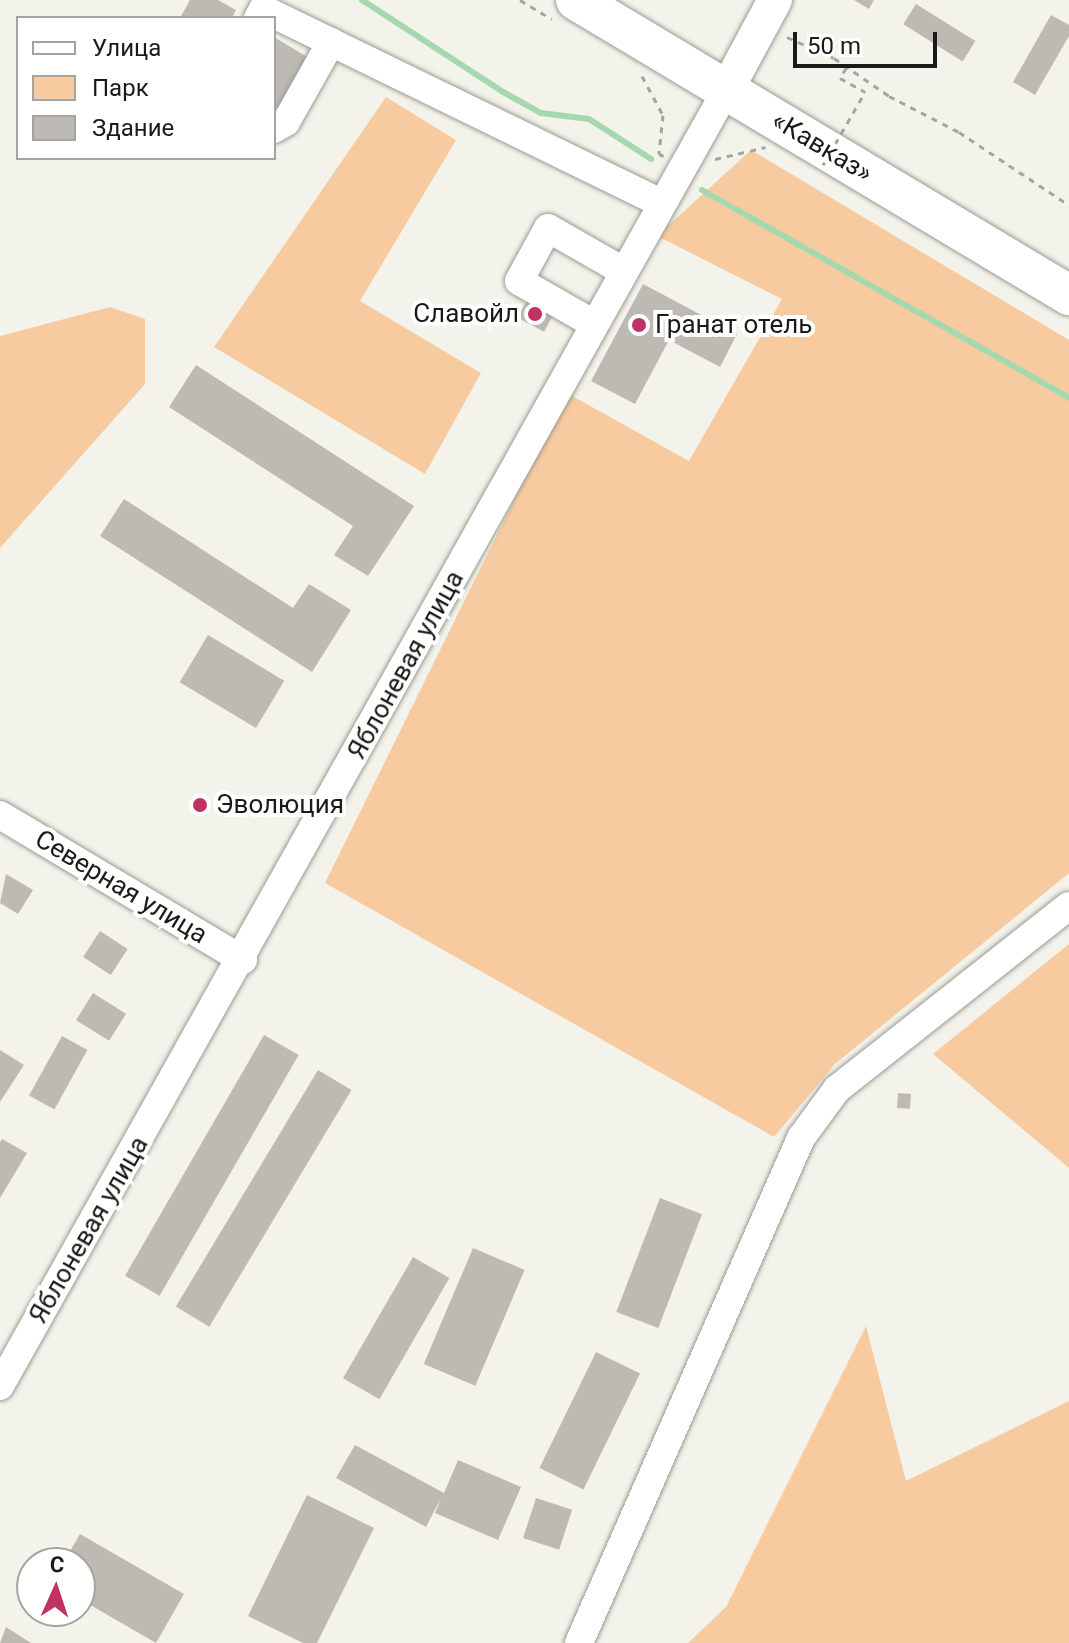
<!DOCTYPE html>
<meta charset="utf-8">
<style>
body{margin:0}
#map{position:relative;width:1069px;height:1643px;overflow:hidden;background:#f3f3eb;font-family:Roboto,sans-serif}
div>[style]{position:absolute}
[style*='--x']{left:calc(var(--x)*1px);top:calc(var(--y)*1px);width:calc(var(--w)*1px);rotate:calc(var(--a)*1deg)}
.green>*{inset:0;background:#f7cb9f}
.stream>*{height:6px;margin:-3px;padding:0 3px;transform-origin:3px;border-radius:3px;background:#a6d8af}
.building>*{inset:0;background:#bdbab4;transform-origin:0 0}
.path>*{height:3px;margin-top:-1.5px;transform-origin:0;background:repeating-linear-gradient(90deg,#a5a59e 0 6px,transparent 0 12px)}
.roads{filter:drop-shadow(0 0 2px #9b9b95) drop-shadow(0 0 2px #9b9b95)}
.minor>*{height:28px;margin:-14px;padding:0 14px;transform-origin:14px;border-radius:14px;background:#fff}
.major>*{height:34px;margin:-17px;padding:0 17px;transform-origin:17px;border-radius:17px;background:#fff}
.highway>*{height:40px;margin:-20px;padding:0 20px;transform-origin:20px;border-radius:20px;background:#fff}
.path-bridge>*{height:3px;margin-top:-1.5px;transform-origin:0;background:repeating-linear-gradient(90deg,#a5a59e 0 6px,transparent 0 12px)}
.dots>*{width:22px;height:22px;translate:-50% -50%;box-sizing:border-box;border:4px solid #fffffe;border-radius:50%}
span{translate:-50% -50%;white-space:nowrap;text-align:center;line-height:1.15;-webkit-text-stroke:8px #fffffe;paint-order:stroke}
.street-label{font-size:26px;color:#1a1a17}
.poi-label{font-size:26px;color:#1a1a17}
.right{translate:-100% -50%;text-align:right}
.left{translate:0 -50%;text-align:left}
.legend{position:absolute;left:16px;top:16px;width:260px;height:144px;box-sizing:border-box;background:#fffffe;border:2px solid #a3a3a2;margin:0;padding:10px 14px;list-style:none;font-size:24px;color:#1a1a17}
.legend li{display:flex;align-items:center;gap:16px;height:40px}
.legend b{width:40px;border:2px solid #a3a3a2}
.north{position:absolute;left:16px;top:1547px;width:80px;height:80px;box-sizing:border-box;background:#fffffe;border:2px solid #a3a3a2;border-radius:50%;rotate:3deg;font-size:22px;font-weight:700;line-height:32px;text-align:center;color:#1a1a17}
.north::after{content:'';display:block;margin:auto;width:28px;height:36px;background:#be3265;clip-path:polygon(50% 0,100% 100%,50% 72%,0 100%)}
.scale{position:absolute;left:793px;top:32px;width:144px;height:36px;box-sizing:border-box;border:4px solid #1a1a17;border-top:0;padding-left:10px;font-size:24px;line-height:28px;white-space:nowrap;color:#1a1a17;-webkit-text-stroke:6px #fffffe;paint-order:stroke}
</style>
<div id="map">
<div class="green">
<div style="clip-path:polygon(386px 97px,456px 140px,360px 301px,481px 373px,425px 474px,214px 347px)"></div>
<div style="clip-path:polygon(751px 150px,1069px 340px,1069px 873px,835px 1064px,774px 1137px,325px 883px,567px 393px,689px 461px,782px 299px,657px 236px)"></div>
<div style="clip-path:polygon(110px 307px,145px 319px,145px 384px,0 548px,0 336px)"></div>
<div style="clip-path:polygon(1069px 944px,1069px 1168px,933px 1054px)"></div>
<div style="clip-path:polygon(866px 1326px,906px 1481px,1069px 1401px,1069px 1643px,688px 1643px,726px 1607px)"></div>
</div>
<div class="stream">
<div style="--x:362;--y:0;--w:168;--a:33.1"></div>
<div style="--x:503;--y:92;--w:43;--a:28.9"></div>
<div style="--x:541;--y:113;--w:48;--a:7.1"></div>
<div style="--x:589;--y:119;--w:74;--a:32.8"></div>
<div style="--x:702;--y:190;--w:422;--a:29.5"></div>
</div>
<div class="building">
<div style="clip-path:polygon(190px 0,218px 0,236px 10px,232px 18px,180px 18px)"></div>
<div style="clip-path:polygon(854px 0,874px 0,869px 9px)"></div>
<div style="left:916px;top:4px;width:70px;height:24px;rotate:32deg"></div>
<div style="clip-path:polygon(1051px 15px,1069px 25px,1069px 36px,1035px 95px,1013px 82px)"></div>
<div style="clip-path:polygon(274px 37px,309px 58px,279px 109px,274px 106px)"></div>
<div style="clip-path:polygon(643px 284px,737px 334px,720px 367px,669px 340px,635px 404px,591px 381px)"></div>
<div style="left:527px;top:300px;width:30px;height:20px;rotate:28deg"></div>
<div style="clip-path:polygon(196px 365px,414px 506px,368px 576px,334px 555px,353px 526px,169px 407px)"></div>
<div style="clip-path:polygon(124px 499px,293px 608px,309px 584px,351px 610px,312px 672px,100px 536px)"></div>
<div style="left:208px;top:635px;width:89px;height:55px;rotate:31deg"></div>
<div style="clip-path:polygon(6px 874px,33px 890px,18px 914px,0 903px)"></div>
<div style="left:100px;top:931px;width:33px;height:31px;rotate:33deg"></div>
<div style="left:93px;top:993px;width:39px;height:32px;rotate:32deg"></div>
<div style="left:264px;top:1035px;width:40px;height:278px;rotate:30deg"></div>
<div style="left:62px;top:1036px;width:29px;height:68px;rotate:29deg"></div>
<div style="clip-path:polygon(0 1050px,24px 1065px,0 1102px)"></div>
<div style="left:318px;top:1070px;width:39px;height:276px;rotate:31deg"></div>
<div style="left:898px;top:1093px;width:13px;height:15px;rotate:4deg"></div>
<div style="clip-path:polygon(2px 1139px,27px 1153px,0 1198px,0 1142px)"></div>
<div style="left:660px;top:1198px;width:45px;height:122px;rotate:21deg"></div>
<div style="left:473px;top:1248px;width:56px;height:126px;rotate:23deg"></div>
<div style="left:413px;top:1257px;width:42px;height:140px;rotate:30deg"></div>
<div style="left:596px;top:1352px;width:49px;height:129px;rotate:26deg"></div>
<div style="clip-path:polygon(355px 1445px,444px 1493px,458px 1460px,521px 1487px,498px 1540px,435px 1513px,441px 1498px,426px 1527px,336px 1478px)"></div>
<div style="clip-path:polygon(307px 1495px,374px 1528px,317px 1643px,303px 1643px,248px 1616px)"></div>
<div style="left:536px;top:1498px;width:38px;height:42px;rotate:18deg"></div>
<div style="clip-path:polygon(80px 1534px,184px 1594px,156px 1643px,80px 1599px,80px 1563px,63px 1563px)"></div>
<div style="clip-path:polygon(6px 1627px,31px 1643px,0 1643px)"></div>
</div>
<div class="path">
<div style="--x:520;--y:0;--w:37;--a:31"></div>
<div style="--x:787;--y:37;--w:51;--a:24.1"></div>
<div style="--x:834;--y:58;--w:67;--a:34.6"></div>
<div style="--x:889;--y:96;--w:79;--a:27.2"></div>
<div style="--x:959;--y:132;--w:132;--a:33.6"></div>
<div style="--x:846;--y:68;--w:12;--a:121"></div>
<div style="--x:840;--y:78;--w:29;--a:29"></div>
<div style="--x:642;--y:76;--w:44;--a:61.7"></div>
<div style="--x:663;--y:115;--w:39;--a:96"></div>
<div style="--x:659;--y:154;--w:5;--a:22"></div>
<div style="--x:715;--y:159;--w:52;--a:-13.2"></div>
</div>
<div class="roads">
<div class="minor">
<div style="--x:258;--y:18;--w:10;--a:-61"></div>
<div style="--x:263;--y:9;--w:443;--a:26"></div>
<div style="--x:274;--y:129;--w:14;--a:-30"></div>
<div style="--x:286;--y:122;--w:92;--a:-60.6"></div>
<div style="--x:594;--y:324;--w:86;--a:-150.2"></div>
<div style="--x:519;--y:281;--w:60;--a:-61.3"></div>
<div style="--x:548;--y:228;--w:86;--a:29.8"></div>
<div style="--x:0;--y:815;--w:283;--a:30.8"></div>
<div style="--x:0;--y:1386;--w:1487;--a:-60.73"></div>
<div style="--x:579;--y:1643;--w:552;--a:-66.27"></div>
<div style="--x:801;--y:1138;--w:61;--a:-53.7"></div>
<div style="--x:837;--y:1089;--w:295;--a:-38.3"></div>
</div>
<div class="major">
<div style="--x:727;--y:89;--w:101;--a:-61.7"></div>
</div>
<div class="highway">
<div style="--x:576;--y:0;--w:575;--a:30.9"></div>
</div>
</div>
<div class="path-bridge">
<div style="--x:823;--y:165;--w:84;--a:-60.1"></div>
</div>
<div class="dots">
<div style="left:535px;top:314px;background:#be3265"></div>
<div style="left:639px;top:325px;background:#be3265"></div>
<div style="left:200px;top:805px;background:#be3265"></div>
</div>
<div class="street-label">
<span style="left:822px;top:147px;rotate:31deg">«Кавказ»</span>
<span style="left:406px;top:665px;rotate:-61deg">Яблоневая улица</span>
<span style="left:121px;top:887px;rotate:31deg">Северная улица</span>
<span style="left:89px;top:1230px;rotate:-60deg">Яблоневая улица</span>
</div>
<div class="poi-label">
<span class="right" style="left:519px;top:314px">Славойл</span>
<span class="left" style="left:655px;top:325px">Гранат отель</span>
<span class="left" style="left:216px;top:805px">Эволюция</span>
</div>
<ul class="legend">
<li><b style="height:10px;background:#fff"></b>Улица</li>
<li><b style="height:22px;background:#f7cb9f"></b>Парк</li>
<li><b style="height:22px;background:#bdbab4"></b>Здание</li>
</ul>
<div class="north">С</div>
<div class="scale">50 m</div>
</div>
